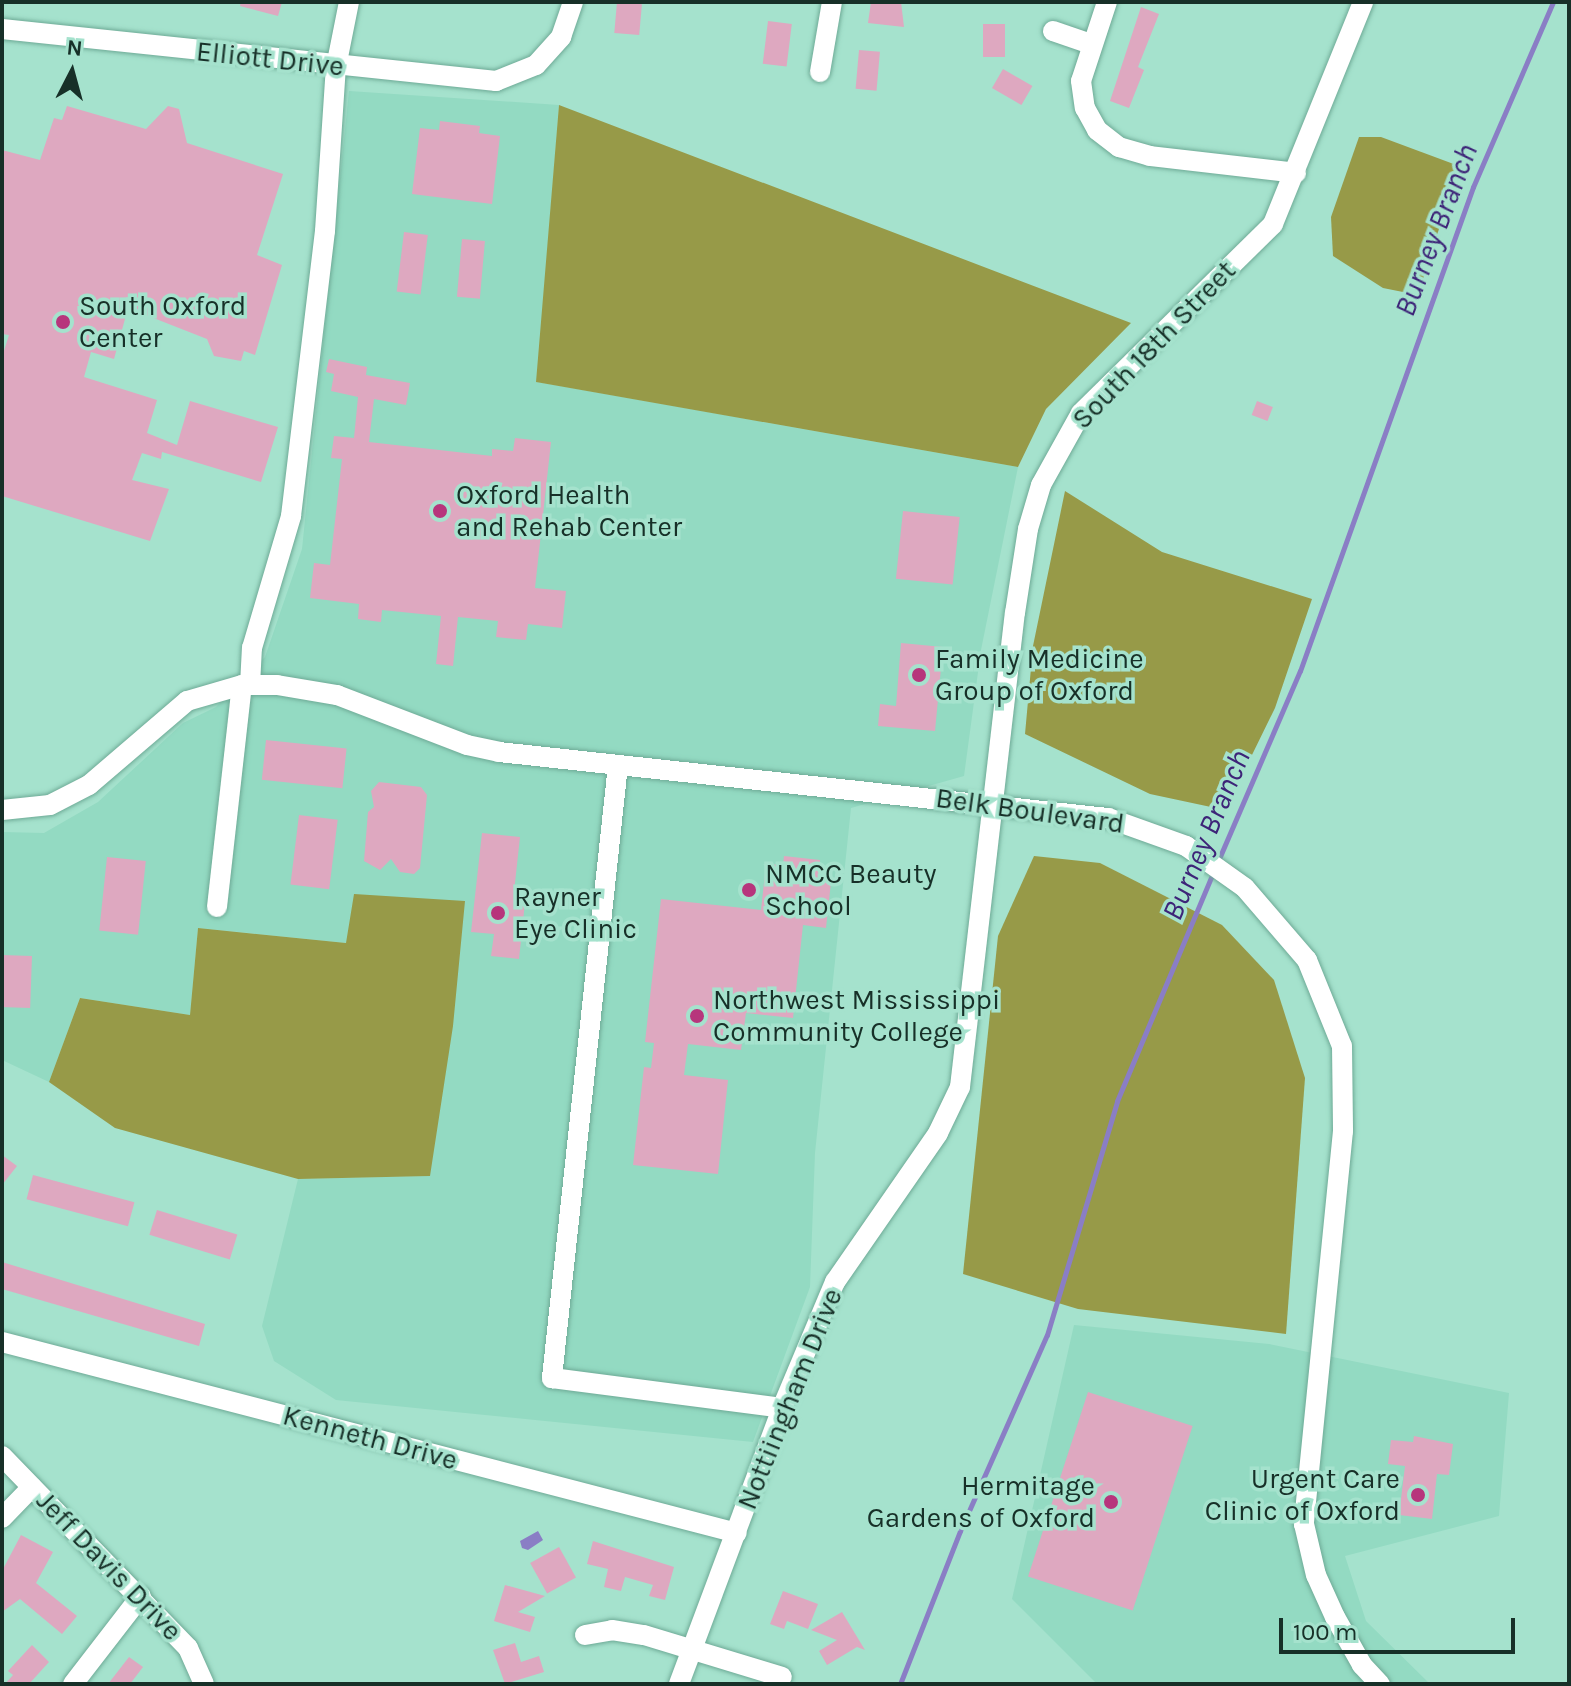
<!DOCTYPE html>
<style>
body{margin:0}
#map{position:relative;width:1571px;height:1686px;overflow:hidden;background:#a5e2cd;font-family:Karla,sans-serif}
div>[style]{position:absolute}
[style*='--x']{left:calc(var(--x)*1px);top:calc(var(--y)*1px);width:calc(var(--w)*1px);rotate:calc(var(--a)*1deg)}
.built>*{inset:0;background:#93dac2}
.forest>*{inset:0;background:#979a48}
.water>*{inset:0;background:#8a7ec5}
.stream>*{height:5px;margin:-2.5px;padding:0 2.5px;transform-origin:2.5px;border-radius:2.5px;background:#8a7ec5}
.building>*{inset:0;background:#dea8c0;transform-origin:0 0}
.roads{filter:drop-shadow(0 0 2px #6eaa96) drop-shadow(0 0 2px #6eaa96)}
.minor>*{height:20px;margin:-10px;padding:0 10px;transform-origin:10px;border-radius:10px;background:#fff}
.dots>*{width:22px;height:22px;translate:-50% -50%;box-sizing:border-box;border:4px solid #a5e2cd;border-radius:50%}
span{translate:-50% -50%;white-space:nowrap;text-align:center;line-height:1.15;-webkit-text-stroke:7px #a5e2cd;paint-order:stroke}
.street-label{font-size:28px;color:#173028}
.poi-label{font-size:28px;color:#173028}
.left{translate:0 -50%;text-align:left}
.right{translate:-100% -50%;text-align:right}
.water-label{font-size:30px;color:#3d2478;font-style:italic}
.frame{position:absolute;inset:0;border:4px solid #173028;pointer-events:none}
.north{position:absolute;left:32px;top:32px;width:80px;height:80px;-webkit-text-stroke:6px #a5e2cd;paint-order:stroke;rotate:6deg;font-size:22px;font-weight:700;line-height:32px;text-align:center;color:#173028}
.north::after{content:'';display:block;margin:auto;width:28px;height:36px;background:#173028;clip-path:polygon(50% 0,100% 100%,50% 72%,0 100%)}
.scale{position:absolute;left:1279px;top:1618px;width:236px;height:36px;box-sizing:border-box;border:4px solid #173028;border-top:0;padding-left:10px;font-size:24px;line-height:28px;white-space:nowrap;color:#173028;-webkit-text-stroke:6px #a5e2cd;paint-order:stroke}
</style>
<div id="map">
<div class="built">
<div style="clip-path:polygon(349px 91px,559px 105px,537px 382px,1018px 467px,981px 650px,964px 776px,851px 808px,815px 1153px,810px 1287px,753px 1442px,336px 1400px,274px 1361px,262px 1326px,298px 1179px,430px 1176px,347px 943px,198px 928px,190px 1015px,80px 998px,49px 1082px,2px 1060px,2px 832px,44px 833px,98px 802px,183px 723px,216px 707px,265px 657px,302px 549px)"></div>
<div style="clip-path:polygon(1074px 1325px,1269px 1344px,1509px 1393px,1499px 1516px,1345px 1556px,1366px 1621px,1430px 1684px,1097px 1684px,1012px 1599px)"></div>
</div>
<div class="forest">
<div style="clip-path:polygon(559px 105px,1131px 323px,1046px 409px,1018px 467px,536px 382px)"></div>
<div style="clip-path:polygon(1359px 137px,1381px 137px,1459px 166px,1418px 295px,1383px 288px,1333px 256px,1331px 217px)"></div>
<div style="clip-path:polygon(1065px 491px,1162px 552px,1312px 599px,1275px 708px,1225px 810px,1150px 794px,1025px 734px,1033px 646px)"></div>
<div style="clip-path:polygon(1034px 856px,1100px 863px,1222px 925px,1274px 980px,1305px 1078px,1286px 1334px,1078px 1309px,963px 1274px,998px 936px)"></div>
<div style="clip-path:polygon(354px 894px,465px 901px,453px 1026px,430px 1176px,298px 1179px,115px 1128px,49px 1082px,80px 998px,190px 1015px,198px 928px,346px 943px)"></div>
</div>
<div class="water">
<div style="clip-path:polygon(538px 1531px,543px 1540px,528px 1550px,522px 1548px,520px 1541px)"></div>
</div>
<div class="stream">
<div style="--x:1218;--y:861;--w:207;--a:-66.7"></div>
<div style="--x:1300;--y:671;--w:514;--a:-70.33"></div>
<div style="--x:1473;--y:187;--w:202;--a:-66.6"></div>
<div style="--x:900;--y:1684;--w:164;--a:-68.6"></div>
<div style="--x:960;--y:1531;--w:214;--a:-66.1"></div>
<div style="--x:1047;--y:1335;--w:244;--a:-73.3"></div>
<div style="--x:1117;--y:1101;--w:251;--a:-67.2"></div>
</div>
<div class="building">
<div style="clip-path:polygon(241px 2px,282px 2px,278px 16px,240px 6px)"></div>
<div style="left:617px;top:2px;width:25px;height:31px;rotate:5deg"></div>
<div style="clip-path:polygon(871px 2px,901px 2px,904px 27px,868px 23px)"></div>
<div style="clip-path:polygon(1141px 7px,1159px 14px,1138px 67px,1144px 70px,1129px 108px,1110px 101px)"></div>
<div style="left:768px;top:21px;width:24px;height:43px;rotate:7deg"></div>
<div style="left:983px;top:24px;width:22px;height:33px"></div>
<div style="left:859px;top:50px;width:21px;height:39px;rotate:5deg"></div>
<div style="left:1003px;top:69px;width:34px;height:22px;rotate:30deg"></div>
<div style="clip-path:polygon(67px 106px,146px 129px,168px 106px,179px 109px,187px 143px,283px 174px,257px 255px,282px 265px,255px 355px,244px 351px,241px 361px,214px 356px,207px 339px,128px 308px,114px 359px,91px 352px,84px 377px,157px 400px,147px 433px,177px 445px,190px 401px,278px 427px,261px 482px,162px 452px,161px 459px,142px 453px,132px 480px,169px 489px,150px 541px,2px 496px,2px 357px,9px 335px,2px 334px,2px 150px,40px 160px,54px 118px,62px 120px)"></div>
<div style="clip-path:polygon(440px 121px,480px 126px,479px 133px,500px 136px,492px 204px,412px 194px,420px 128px,439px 130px)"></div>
<div style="left:404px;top:232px;width:24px;height:60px;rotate:7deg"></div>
<div style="left:462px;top:239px;width:23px;height:58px;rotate:5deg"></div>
<div style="clip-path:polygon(329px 359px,367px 367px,366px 375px,410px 383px,406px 405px,374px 399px,369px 442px,492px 456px,492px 449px,513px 451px,515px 438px,551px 442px,535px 588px,566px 591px,562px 628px,528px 624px,526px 640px,496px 637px,498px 621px,458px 617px,453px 666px,436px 664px,441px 616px,382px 610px,381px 622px,358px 619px,359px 604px,310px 598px,314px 563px,330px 565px,342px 459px,331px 458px,334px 436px,354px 438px,358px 397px,331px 391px,334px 374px,326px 372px)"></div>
<div style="left:1257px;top:401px;width:17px;height:15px;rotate:21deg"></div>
<div style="left:903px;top:511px;width:57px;height:68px;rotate:6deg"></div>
<div style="clip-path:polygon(901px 643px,943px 647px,935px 731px,878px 726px,880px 704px,896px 706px)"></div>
<div style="left:266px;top:740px;width:81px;height:40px;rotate:6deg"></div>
<div style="clip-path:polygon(379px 782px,421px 787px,427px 795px,420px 868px,414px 874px,400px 872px,391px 859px,380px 870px,364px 861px,368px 812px,374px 807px,371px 791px)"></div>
<div style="left:299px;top:815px;width:39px;height:70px;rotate:7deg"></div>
<div style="clip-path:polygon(482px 833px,520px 837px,514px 892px,526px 893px,519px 959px,491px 956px,494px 934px,471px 932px)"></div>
<div style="clip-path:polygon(784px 856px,820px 860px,819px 872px,832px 873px,826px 928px,803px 925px,793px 1018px,746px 1013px,741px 1050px,688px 1044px,684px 1075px,728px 1080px,718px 1174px,633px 1165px,644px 1067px,651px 1068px,654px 1043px,645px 1042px,661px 899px,761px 910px,766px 864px,783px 865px)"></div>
<div style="left:107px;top:857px;width:39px;height:74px;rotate:6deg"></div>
<div style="left:2px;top:955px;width:30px;height:52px;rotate:2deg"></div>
<div style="clip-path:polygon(2px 1155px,17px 1166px,2px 1185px)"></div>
<div style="left:33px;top:1175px;width:105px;height:25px;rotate:15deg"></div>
<div style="left:157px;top:1210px;width:84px;height:26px;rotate:17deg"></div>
<div style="clip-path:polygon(2px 1262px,205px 1324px,199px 1346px,2px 1289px)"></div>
<div style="left:1088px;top:1392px;width:110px;height:194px;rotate:18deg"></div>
<div style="clip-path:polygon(1414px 1436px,1453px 1444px,1449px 1475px,1437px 1474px,1432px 1519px,1399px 1515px,1405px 1466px,1388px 1464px,1391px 1440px,1413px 1442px)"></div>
<div style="clip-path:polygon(21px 1535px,53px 1552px,36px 1583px,77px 1616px,62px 1634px,20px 1599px,2px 1612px,2px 1571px)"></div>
<div style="clip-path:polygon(593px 1541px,674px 1567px,665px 1600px,649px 1596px,653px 1585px,625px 1577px,621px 1591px,604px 1587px,608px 1569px,587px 1564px)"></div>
<div style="left:559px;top:1547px;width:35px;height:33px;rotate:61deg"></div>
<div style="clip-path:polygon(505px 1585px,545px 1596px,518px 1612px,535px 1617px,530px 1632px,494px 1621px)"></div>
<div style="clip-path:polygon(783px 1591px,818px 1604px,808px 1629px,787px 1621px,784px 1629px,770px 1624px)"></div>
<div style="clip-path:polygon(842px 1612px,865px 1650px,857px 1647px,827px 1665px,819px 1651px,837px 1640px,811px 1630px)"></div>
<div style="clip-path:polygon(515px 1643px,521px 1662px,539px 1656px,544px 1672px,505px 1684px,493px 1650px)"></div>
<div style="clip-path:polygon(32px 1645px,49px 1662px,29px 1684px,5px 1684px,13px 1675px,8px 1671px)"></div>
<div style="clip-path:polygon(129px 1657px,143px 1667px,130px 1684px,108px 1684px)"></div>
</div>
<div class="roads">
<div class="minor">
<div style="--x:1107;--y:2;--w:83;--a:108.2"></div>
<div style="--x:1081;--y:81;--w:27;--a:82"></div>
<div style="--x:1085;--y:108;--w:25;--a:61"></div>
<div style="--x:1097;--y:130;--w:28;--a:38"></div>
<div style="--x:1119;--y:147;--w:32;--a:16"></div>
<div style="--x:1150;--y:156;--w:147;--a:6.6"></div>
<div style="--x:2;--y:29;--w:497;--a:6"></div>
<div style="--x:496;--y:81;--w:43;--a:-21.8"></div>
<div style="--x:536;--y:65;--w:38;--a:-48"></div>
<div style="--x:561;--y:37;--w:37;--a:-71"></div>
<div style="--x:1053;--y:31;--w:40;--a:18.9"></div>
<div style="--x:820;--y:72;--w:71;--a:-80.3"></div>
<div style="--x:250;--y:685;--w:37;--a:-87"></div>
<div style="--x:252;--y:648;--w:138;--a:-73.5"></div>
<div style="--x:291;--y:516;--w:287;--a:-83.2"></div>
<div style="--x:325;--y:231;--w:164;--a:-86.2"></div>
<div style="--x:336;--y:67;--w:66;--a:-78.7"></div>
<div style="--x:618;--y:765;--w:617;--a:96.15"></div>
<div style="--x:552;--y:1378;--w:232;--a:7.4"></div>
<div style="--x:2;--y:810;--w:48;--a:-5.9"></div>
<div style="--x:50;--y:805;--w:44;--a:-27.1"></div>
<div style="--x:89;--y:785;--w:129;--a:-40.6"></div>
<div style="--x:187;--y:701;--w:57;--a:-16.2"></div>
<div style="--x:242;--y:685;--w:35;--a:0"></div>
<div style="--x:277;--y:685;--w:61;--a:9.5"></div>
<div style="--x:337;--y:695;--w:139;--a:21"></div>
<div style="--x:467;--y:745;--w:33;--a:12"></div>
<div style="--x:499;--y:752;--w:613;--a:6.19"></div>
<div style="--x:1108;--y:818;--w:83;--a:19.7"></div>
<div style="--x:1186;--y:846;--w:72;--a:35.4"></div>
<div style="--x:1245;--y:888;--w:95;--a:49.3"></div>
<div style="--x:1307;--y:960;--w:93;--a:67.9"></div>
<div style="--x:1342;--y:1046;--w:85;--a:89.3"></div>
<div style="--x:1343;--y:1131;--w:395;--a:95.7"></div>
<div style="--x:1304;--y:1524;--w:52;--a:76.8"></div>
<div style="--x:1316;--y:1575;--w:46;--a:65.7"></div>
<div style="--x:1335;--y:1617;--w:55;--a:60.6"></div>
<div style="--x:1362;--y:1665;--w:26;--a:47"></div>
<div style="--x:217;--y:907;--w:223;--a:-83.6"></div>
<div style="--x:2;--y:1342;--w:759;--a:14.57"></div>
<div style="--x:2;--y:1456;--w:267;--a:45.9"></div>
<div style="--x:188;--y:1648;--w:39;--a:66"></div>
<div style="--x:2;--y:1518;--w:43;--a:-45.9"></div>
<div style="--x:585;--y:1635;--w:27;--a:-10"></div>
<div style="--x:612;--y:1630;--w:32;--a:9"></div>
<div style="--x:644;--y:1635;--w:144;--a:16.9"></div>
<div style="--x:73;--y:1684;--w:111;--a:-52.3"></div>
<div style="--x:679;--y:1684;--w:295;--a:-69.5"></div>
<div style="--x:782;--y:1408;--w:137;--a:-67.2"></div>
<div style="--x:835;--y:1282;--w:181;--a:-55.3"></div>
<div style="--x:938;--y:1133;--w:51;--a:-64.4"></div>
<div style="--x:960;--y:1087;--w:477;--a:-83.4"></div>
<div style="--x:1015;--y:613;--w:85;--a:-81.2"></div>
<div style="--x:1028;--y:529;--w:46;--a:-73.5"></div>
<div style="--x:1041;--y:485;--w:82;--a:-60.9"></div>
<div style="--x:1081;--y:413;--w:269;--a:-44.5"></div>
<div style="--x:1273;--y:224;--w:240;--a:-67.9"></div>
</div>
</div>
<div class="dots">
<div style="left:63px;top:322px;background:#b7357c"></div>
<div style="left:440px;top:511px;background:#b7357c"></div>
<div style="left:919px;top:675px;background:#b7357c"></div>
<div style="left:749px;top:890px;background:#b7357c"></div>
<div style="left:498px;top:913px;background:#b7357c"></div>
<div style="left:697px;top:1016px;background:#b7357c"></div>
<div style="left:1418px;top:1495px;background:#b7357c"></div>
<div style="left:1111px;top:1502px;background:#b7357c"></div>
</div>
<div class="street-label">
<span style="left:270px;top:59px;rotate:6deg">Elliott Drive</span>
<span style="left:1154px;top:345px;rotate:-46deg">South 18th Street</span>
<span style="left:1030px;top:811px;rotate:8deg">Belk Boulevard</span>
<span style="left:790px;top:1399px;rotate:-68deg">Nottiingham Drive</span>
<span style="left:370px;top:1438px;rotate:15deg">Kenneth Drive</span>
<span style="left:109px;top:1566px;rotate:46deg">Jeff Davis Drive</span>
</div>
<div class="poi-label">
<span class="left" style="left:79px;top:322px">South Oxford<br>Center</span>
<span class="left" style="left:456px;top:511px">Oxford Health<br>and Rehab Center</span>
<span class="left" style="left:935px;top:675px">Family Medicine<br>Group of Oxford</span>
<span class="left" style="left:765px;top:890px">NMCC Beauty<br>School</span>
<span class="left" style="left:514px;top:913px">Rayner<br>Eye Clinic</span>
<span class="left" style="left:713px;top:1016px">Northwest Mississippi<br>Community College</span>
<span class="right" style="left:1400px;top:1495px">Urgent Care<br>Clinic of Oxford</span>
<span class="right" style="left:1095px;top:1502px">Hermitage<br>Gardens of Oxford</span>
</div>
<div class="water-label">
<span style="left:1436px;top:230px;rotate:-69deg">Burney Branch</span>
<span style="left:1206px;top:835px;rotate:-67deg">Burney Branch</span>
</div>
<div class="frame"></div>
<div class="north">N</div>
<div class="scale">100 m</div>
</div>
